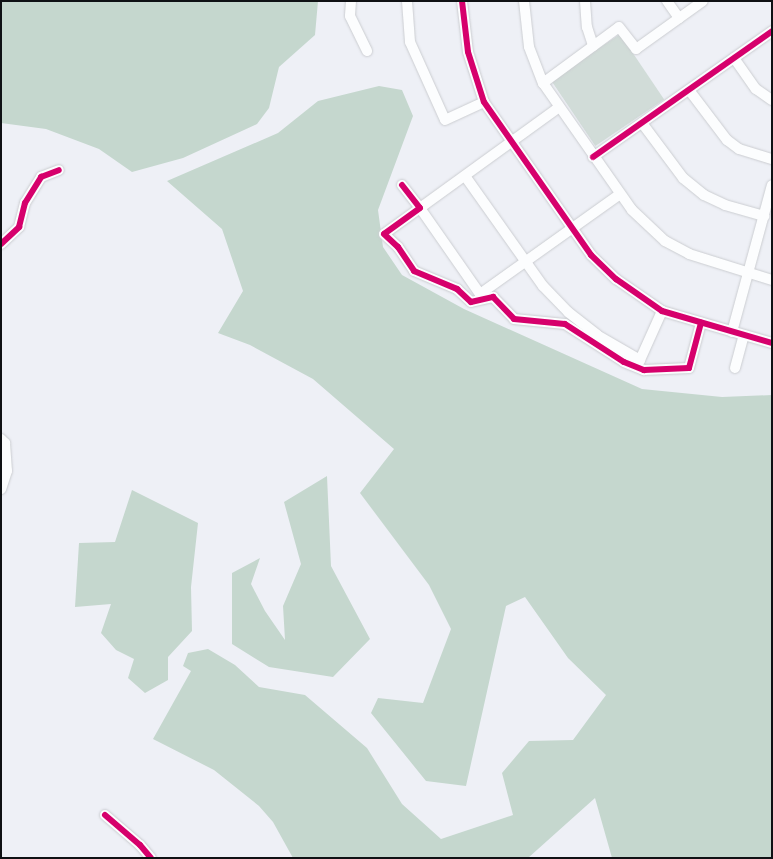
<!DOCTYPE html>
<style>
body{margin:0}
#map{position:relative;width:773px;height:859px;overflow:hidden;background:#eef0f6;font-family:"Nunito Sans",sans-serif}
div>[style]{position:absolute}
[style*='--x']{left:calc(var(--x)*1px);top:calc(var(--y)*1px);width:calc(var(--w)*1px);rotate:calc(var(--a)*1deg)}
.green>*{inset:0;background:#d1dcd8;transform-origin:0 0}
.forest>*{inset:0;background:#c5d7ce}
.roads{filter:drop-shadow(0 0 1px #cbcdd1) drop-shadow(0 0 1px #cbcdd1)}
.minor>*{height:10px;margin:-5px;padding:0 5px;transform-origin:5px;border-radius:5px;background:#fcfdfe}
.cycleway>*{height:6px;margin:-3px;padding:0 3px;transform-origin:3px;border-radius:3px;background:#d6006c}
span{translate:-50% -50%;white-space:nowrap;text-align:center;line-height:1.15;-webkit-text-stroke:4px #fbfcfe;paint-order:stroke}
.frame{position:absolute;inset:0;border:2px solid #0f1114;pointer-events:none}
</style>
<div id="map">
<div class="green">
<div style="left:620px;top:34px;width:79px;height:83px;rotate:56deg"></div>
</div>
<div class="forest">
<div style="clip-path:polygon(1px 1px,318px 1px,315px 35px,279px 67px,269px 108px,257px 124px,183px 158px,132px 172px,99px 149px,46px 129px,1px 123px)"></div>
<div style="clip-path:polygon(379px 86px,402px 90px,413px 116px,378px 210px,383px 247px,402px 275px,464px 309px,642px 389px,722px 397px,772px 395px,772px 858px,612px 858px,595px 798px,528px 858px,293px 858px,273px 822px,259px 806px,214px 770px,153px 739px,191px 671px,183px 666px,188px 653px,208px 649px,235px 665px,259px 687px,305px 695px,367px 748px,402px 804px,441px 839px,513px 815px,502px 773px,529px 741px,573px 740px,606px 695px,568px 658px,525px 597px,506px 606px,466px 786px,426px 781px,371px 713px,378px 698px,423px 703px,451px 629px,429px 585px,360px 493px,394px 449px,313px 379px,250px 345px,218px 333px,243px 291px,222px 229px,167px 181px,278px 133px,318px 101px)"></div>
<div style="clip-path:polygon(327px 476px,331px 566px,370px 639px,333px 677px,269px 667px,232px 644px,232px 573px,260px 558px,251px 584px,265px 611px,285px 640px,283px 606px,301px 564px,284px 502px)"></div>
<div style="clip-path:polygon(132px 490px,198px 523px,191px 587px,192px 631px,168px 657px,168px 680px,145px 693px,128px 678px,134px 659px,116px 650px,101px 633px,111px 604px,75px 607px,79px 543px,115px 542px)"></div>
</div>
<div class="roads">
<div class="minor">
<div style="--x:351;--y:1;--w:15;--a:94"></div>
<div style="--x:350;--y:16;--w:39;--a:64"></div>
<div style="--x:407;--y:1;--w:41;--a:85.8"></div>
<div style="--x:410;--y:42;--w:85;--a:65.8"></div>
<div style="--x:445;--y:120;--w:43;--a:-24.8"></div>
<div style="--x:462;--y:1;--w:51;--a:83.3"></div>
<div style="--x:468;--y:52;--w:52;--a:72.3"></div>
<div style="--x:484;--y:102;--w:187;--a:55"></div>
<div style="--x:591;--y:255;--w:35;--a:44"></div>
<div style="--x:616;--y:279;--w:56;--a:34.8"></div>
<div style="--x:662;--y:311;--w:115;--a:16.2"></div>
<div style="--x:524;--y:1;--w:46;--a:83.8"></div>
<div style="--x:529;--y:47;--w:39;--a:69"></div>
<div style="--x:543;--y:83;--w:155;--a:55"></div>
<div style="--x:632;--y:210;--w:45;--a:43.2"></div>
<div style="--x:665;--y:241;--w:27;--a:28"></div>
<div style="--x:689;--y:254;--w:87;--a:17.4"></div>
<div style="--x:585;--y:1;--w:26;--a:86"></div>
<div style="--x:587;--y:27;--w:20;--a:72"></div>
<div style="--x:667;--y:1;--w:21;--a:55"></div>
<div style="--x:734;--y:58;--w:38;--a:55"></div>
<div style="--x:756;--y:89;--w:19;--a:35"></div>
<div style="--x:543;--y:83;--w:94;--a:-36.4"></div>
<div style="--x:619;--y:27;--w:28;--a:52"></div>
<div style="--x:636;--y:49;--w:82;--a:-35.6"></div>
<div style="--x:689;--y:90;--w:63;--a:52.8"></div>
<div style="--x:727;--y:140;--w:15;--a:37"></div>
<div style="--x:739;--y:149;--w:34;--a:17"></div>
<div style="--x:558;--y:108;--w:170;--a:144.1"></div>
<div style="--x:420;--y:208;--w:105;--a:55.1"></div>
<div style="--x:480;--y:294;--w:172;--a:-35.5"></div>
<div style="--x:642;--y:123;--w:69;--a:53.3"></div>
<div style="--x:683;--y:178;--w:27;--a:39"></div>
<div style="--x:704;--y:195;--w:23;--a:25"></div>
<div style="--x:725;--y:205;--w:41;--a:15.8"></div>
<div style="--x:593;--y:157;--w:219;--a:-35.1"></div>
<div style="--x:465;--y:176;--w:135;--a:54.7"></div>
<div style="--x:543;--y:286;--w:36;--a:46"></div>
<div style="--x:568;--y:312;--w:37;--a:38"></div>
<div style="--x:597;--y:335;--w:50;--a:30.2"></div>
<div style="--x:640;--y:360;--w:54;--a:-65.8"></div>
<div style="--x:402;--y:185;--w:29;--a:52"></div>
<div style="--x:420;--y:208;--w:44;--a:144.2"></div>
<div style="--x:384;--y:234;--w:19;--a:43"></div>
<div style="--x:398;--y:247;--w:29;--a:56"></div>
<div style="--x:414;--y:271;--w:47;--a:22.7"></div>
<div style="--x:457;--y:289;--w:19;--a:43"></div>
<div style="--x:471;--y:302;--w:23;--a:-13"></div>
<div style="--x:493;--y:297;--w:30;--a:46"></div>
<div style="--x:514;--y:319;--w:51;--a:5.6"></div>
<div style="--x:565;--y:324;--w:70;--a:32.8"></div>
<div style="--x:624;--y:362;--w:22;--a:22"></div>
<div style="--x:644;--y:370;--w:45;--a:-2.5"></div>
<div style="--x:689;--y:368;--w:47;--a:-75.1"></div>
<div style="--x:1;--y:244;--w:25;--a:-43"></div>
<div style="--x:19;--y:227;--w:25;--a:-76"></div>
<div style="--x:25;--y:203;--w:31;--a:-58"></div>
<div style="--x:41;--y:177;--w:19;--a:-21"></div>
<div style="--x:732;--y:332;--w:152;--a:-74.8"></div>
<div style="--x:735;--y:368;--w:34;--a:-75"></div>
<div style="--x:1;--y:439;--w:6;--a:45"></div>
<div style="--x:5;--y:443;--w:28;--a:86"></div>
<div style="--x:7;--y:471;--w:19;--a:108"></div>
<div style="--x:105;--y:815;--w:46;--a:40.6"></div>
<div style="--x:140;--y:845;--w:17;--a:50"></div>
</div>
</div>
<div class="cycleway">
<div style="--x:462;--y:1;--w:51;--a:83.3"></div>
<div style="--x:468;--y:52;--w:52;--a:72.3"></div>
<div style="--x:484;--y:102;--w:187;--a:55"></div>
<div style="--x:591;--y:255;--w:35;--a:44"></div>
<div style="--x:616;--y:279;--w:56;--a:34.8"></div>
<div style="--x:662;--y:311;--w:115;--a:16.2"></div>
<div style="--x:593;--y:157;--w:219;--a:-35.1"></div>
<div style="--x:402;--y:185;--w:29;--a:52"></div>
<div style="--x:420;--y:208;--w:44;--a:144.2"></div>
<div style="--x:384;--y:234;--w:19;--a:43"></div>
<div style="--x:398;--y:247;--w:29;--a:56"></div>
<div style="--x:414;--y:271;--w:47;--a:22.7"></div>
<div style="--x:457;--y:289;--w:19;--a:43"></div>
<div style="--x:471;--y:302;--w:23;--a:-13"></div>
<div style="--x:493;--y:297;--w:30;--a:46"></div>
<div style="--x:514;--y:319;--w:51;--a:5.6"></div>
<div style="--x:565;--y:324;--w:70;--a:32.8"></div>
<div style="--x:624;--y:362;--w:22;--a:22"></div>
<div style="--x:644;--y:370;--w:45;--a:-2.5"></div>
<div style="--x:689;--y:368;--w:47;--a:-75.1"></div>
<div style="--x:1;--y:244;--w:25;--a:-43"></div>
<div style="--x:19;--y:227;--w:25;--a:-76"></div>
<div style="--x:25;--y:203;--w:31;--a:-58"></div>
<div style="--x:41;--y:177;--w:19;--a:-21"></div>
<div style="--x:105;--y:815;--w:46;--a:40.6"></div>
<div style="--x:140;--y:845;--w:17;--a:50"></div>
</div>
<div class="frame"></div>
</div>
